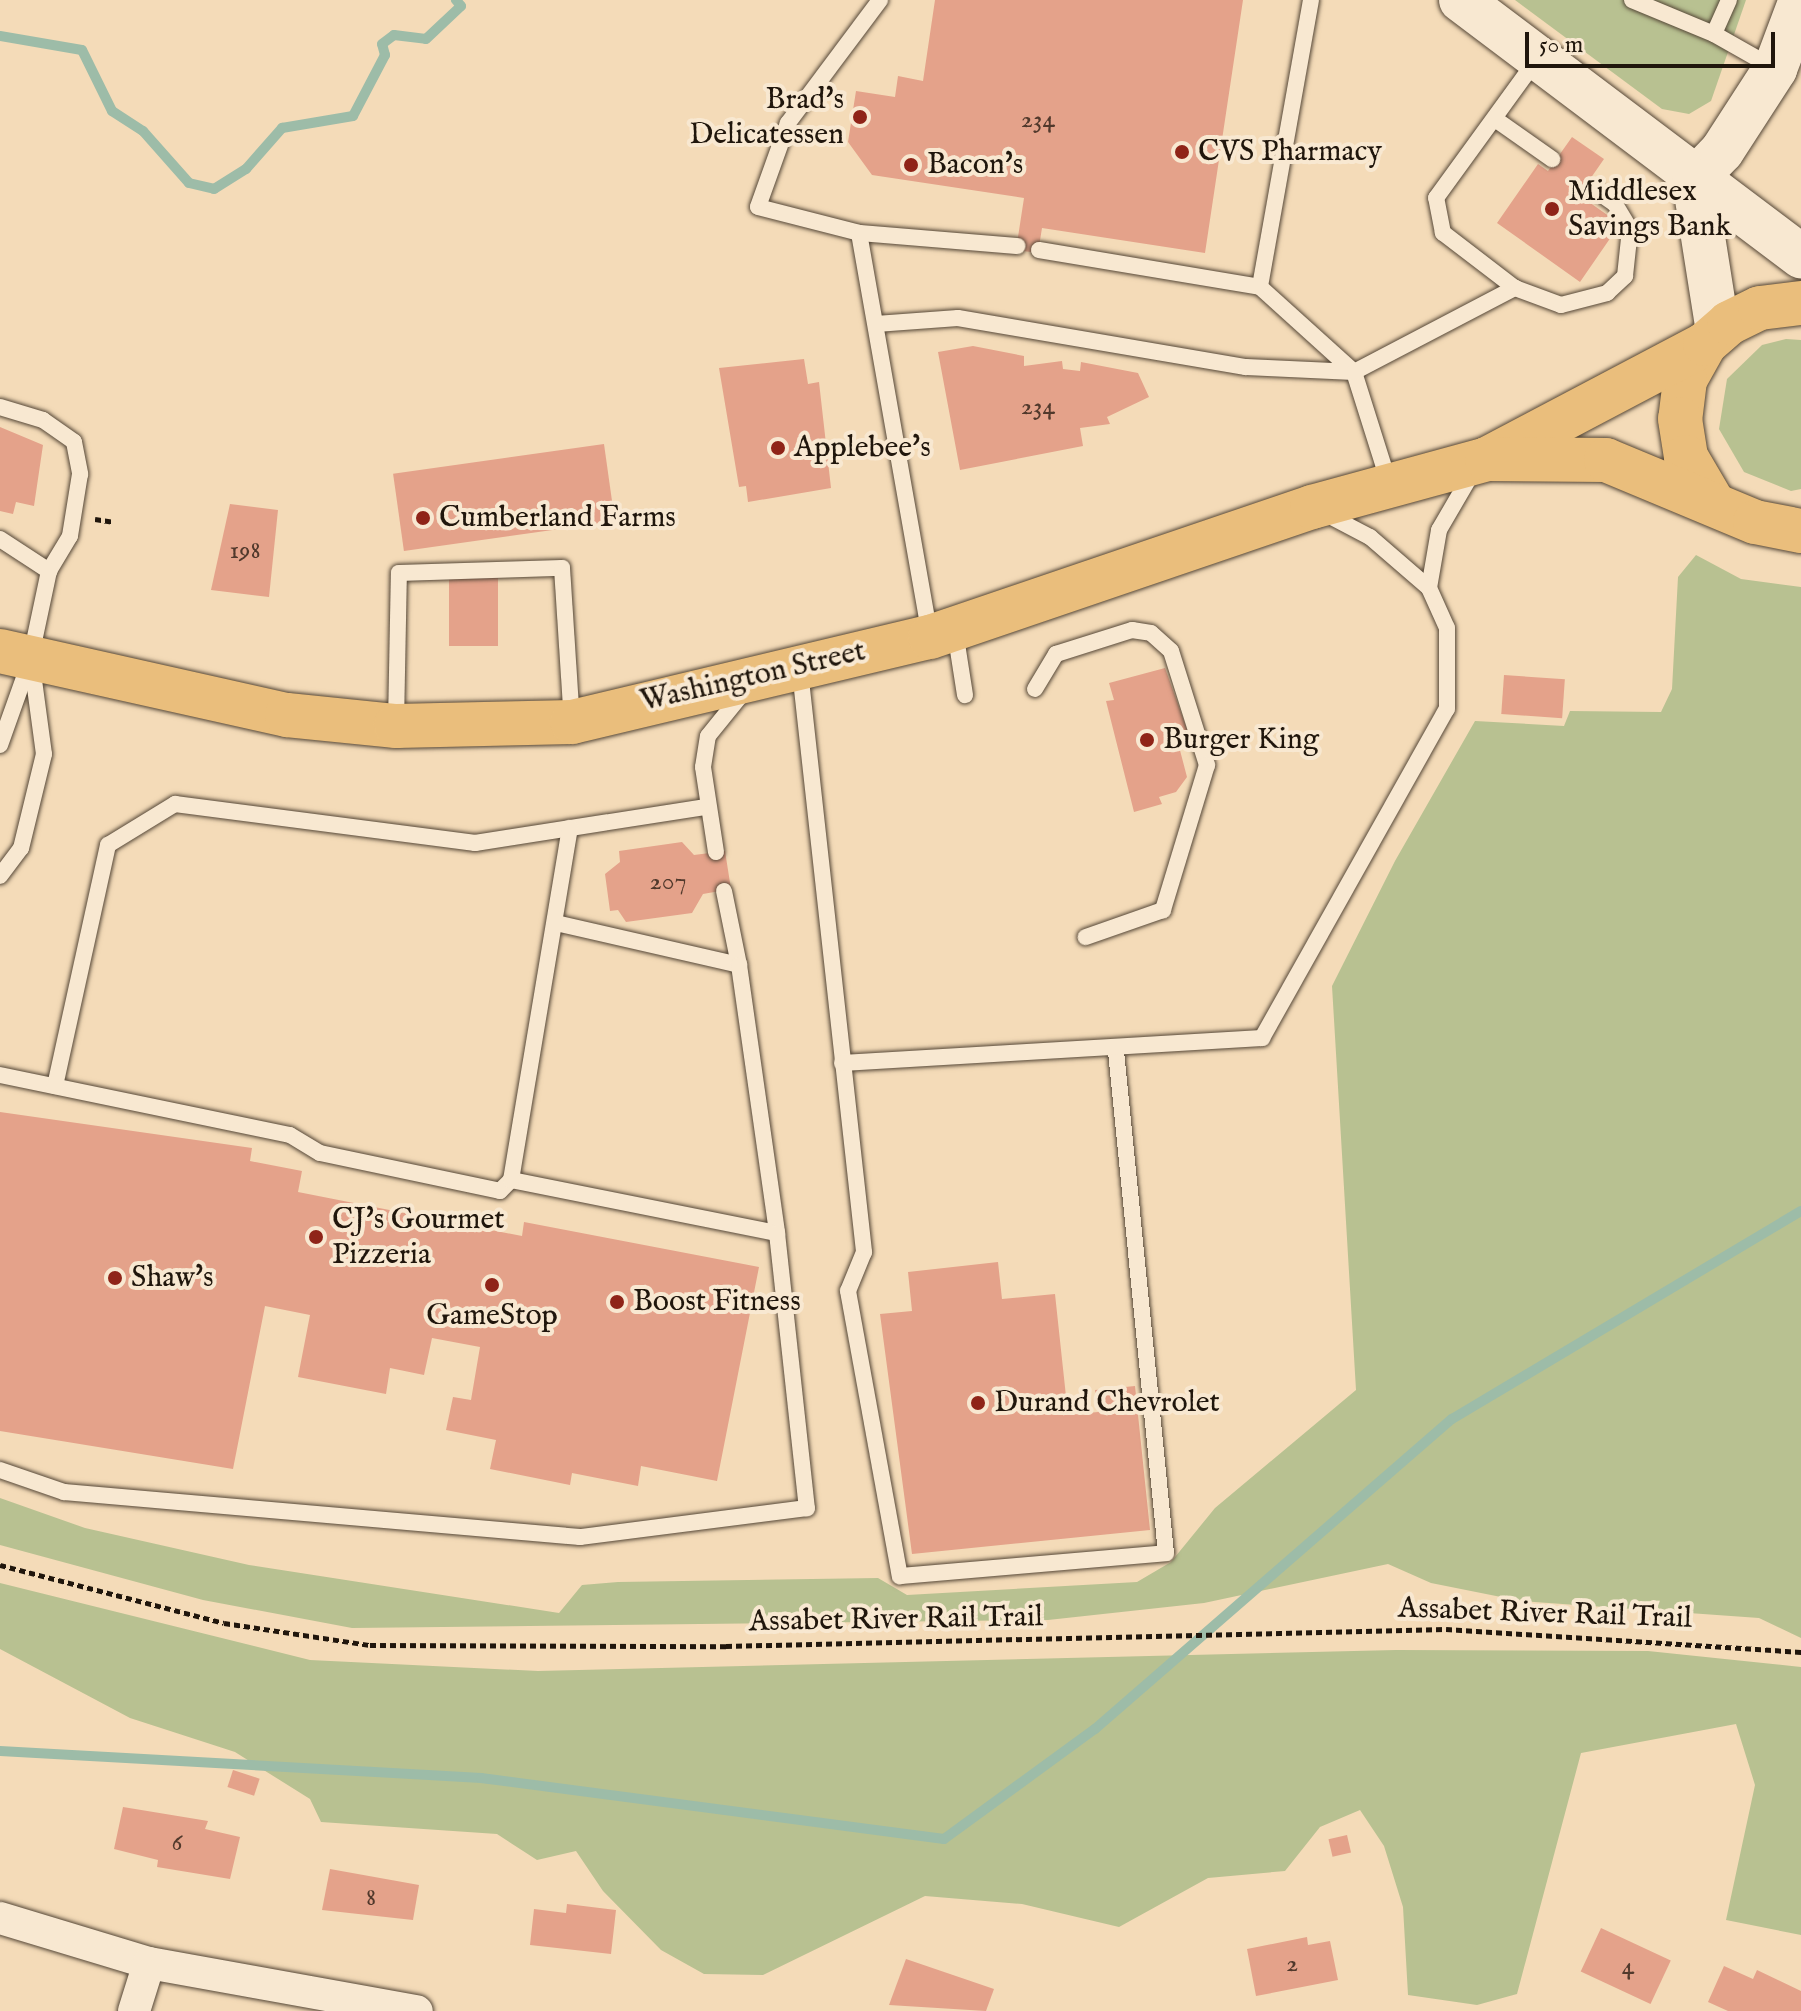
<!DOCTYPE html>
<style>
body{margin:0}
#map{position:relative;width:1801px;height:2011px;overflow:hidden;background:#f4dbb8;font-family:"IM FELL English",serif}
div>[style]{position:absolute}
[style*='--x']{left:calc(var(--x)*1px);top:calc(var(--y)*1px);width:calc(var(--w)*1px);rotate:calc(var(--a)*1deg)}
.green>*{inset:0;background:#b8c191}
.stream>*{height:10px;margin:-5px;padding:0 5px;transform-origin:5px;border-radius:5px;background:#9dbca8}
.building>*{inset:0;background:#e4a28a;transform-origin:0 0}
.path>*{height:5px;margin-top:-2.5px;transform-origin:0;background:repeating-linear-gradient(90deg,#20160c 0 6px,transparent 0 10px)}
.roads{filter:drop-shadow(0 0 2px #554737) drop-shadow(0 0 2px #554737)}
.lane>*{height:16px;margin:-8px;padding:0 8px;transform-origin:8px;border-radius:8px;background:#f8e8d1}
.street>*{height:32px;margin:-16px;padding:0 16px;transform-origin:16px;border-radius:16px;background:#f8e8d1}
.secondary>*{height:44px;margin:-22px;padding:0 22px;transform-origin:22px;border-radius:22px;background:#f8e8d1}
.primary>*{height:44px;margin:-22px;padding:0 22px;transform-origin:22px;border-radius:22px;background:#eabe7c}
.dots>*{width:22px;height:22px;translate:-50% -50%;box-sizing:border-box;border:4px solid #f8e8d1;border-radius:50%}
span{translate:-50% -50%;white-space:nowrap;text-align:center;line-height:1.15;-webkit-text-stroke:8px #f8e8d1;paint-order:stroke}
.number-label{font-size:26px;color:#51392c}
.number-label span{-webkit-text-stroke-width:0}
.poi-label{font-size:30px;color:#20160c}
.right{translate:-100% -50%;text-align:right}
.left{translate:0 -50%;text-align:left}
.street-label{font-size:30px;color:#20160c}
.scale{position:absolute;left:1525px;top:32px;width:250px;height:36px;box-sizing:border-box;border:4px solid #20160c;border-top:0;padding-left:10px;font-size:24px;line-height:28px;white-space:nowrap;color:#20160c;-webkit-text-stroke:6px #f8e8d1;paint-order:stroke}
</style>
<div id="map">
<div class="green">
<div style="clip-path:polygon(1515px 0,1746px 0,1711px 101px,1689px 114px,1662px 109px)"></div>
<div style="clip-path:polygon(1786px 339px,1801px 340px,1801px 489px,1791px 491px,1744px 472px,1719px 429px,1727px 379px,1762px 345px)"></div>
<div style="clip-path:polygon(1696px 555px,1741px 579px,1801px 587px,1801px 1638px,1759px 1618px,1521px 1601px,1431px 1583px,1388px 1564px,1204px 1603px,1048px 1620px,352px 1628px,203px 1600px,0 1545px,0 1498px,85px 1528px,249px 1565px,559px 1613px,582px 1585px,618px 1582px,878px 1578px,907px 1595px,1137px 1582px,1171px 1562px,1215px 1508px,1356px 1390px,1332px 986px,1395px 861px,1475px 721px,1564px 726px,1570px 711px,1661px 712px,1672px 689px,1678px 577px)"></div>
<div style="clip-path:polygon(0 1583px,310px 1660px,538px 1671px,1396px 1650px,1648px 1651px,1801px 1667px,1801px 1935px,1726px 1920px,1755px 1785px,1736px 1724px,1581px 1753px,1517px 1994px,1477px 2005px,1408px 1995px,1403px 1907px,1384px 1846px,1360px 1810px,1320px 1827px,1285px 1871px,1208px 1878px,1119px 1927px,1022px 1904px,925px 1896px,763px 1975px,704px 1974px,661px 1950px,603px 1891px,576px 1851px,537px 1860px,497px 1834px,321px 1822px,310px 1799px,235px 1752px,130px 1718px,0 1649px)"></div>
</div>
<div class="stream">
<div style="--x:0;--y:36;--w:83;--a:9.7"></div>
<div style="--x:82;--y:50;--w:68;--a:63.8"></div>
<div style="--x:112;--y:111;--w:37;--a:33"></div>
<div style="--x:143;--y:131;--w:69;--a:48.5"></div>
<div style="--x:189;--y:183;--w:26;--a:13"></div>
<div style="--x:214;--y:189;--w:38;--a:-32"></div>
<div style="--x:246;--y:169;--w:55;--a:-48.7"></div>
<div style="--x:282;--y:128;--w:72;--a:-9.6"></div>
<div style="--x:353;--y:116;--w:69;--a:-62.3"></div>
<div style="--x:385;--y:55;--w:11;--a:-105"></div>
<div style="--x:382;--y:44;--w:15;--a:-37"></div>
<div style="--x:394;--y:35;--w:32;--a:7"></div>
<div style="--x:426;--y:39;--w:48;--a:-43.3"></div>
<div style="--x:461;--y:6;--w:8;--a:-130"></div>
<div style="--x:0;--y:1751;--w:482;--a:3.2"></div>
<div style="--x:481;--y:1778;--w:467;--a:7.5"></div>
<div style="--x:944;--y:1839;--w:187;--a:-36.1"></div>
<div style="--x:1095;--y:1729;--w:473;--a:-41"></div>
<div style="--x:1452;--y:1419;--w:406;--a:-30.8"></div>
</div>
<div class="building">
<div style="clip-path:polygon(935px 0,1243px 0,1205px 253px,1042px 228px,1038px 253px,1016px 250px,1024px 198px,872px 175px,848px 142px,856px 91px,895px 97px,898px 76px,923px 81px)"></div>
<div style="clip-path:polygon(1572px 137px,1604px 159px,1579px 195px,1620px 224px,1580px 282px,1497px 223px,1538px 164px,1548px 171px)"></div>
<div style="clip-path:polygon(973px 346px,1024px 356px,1024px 366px,1062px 361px,1063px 369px,1080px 371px,1081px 362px,1138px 373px,1149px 397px,1107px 417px,1110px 424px,1080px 428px,1083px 446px,960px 470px,938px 352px)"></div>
<div style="clip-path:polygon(804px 359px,808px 384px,819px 382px,831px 488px,748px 502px,746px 486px,739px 487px,719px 368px)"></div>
<div style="clip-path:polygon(0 427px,43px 445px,34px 506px,16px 502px,13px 514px,0 511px)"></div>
<div style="left:604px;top:444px;width:78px;height:213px;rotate:82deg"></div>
<div style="clip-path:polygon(230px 504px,278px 510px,269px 597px,211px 590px)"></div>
<div style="left:449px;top:578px;width:49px;height:68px"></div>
<div style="clip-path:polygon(1165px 668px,1188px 732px,1176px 735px,1187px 777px,1176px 792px,1159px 797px,1162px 804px,1134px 812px,1106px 701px,1114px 700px,1109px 683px)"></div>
<div style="left:1504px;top:675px;width:61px;height:39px;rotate:4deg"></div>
<div style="clip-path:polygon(682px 842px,694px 855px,725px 851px,731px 889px,703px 894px,692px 913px,626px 922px,618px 910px,610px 911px,605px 874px,620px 862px,619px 851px)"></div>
<div style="clip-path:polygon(0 1112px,252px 1148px,250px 1161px,302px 1171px,298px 1192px,522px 1236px,524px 1222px,759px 1267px,717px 1481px,641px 1466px,638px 1486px,572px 1473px,570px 1485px,490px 1469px,496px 1440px,446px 1430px,453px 1397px,471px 1400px,480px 1347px,432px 1338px,424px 1375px,390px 1368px,386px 1394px,298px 1377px,310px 1315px,265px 1306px,233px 1469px,0 1431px)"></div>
<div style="clip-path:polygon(998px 1262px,1002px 1299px,1055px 1294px,1068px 1415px,1098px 1412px,1095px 1390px,1135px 1386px,1150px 1530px,912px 1554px,880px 1314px,912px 1311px,908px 1272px)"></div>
<div style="left:233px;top:1770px;width:28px;height:18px;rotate:18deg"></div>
<div style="clip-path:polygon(123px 1807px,208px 1821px,205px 1829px,240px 1837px,230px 1879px,157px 1867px,158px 1860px,114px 1849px)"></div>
<div style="left:1347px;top:1835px;width:18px;height:19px;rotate:77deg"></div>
<div style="clip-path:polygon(330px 1869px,419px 1885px,413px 1920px,322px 1910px)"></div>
<div style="clip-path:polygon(567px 1904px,616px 1910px,611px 1954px,530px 1945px,534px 1909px,566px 1913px)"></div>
<div style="left:1601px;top:1928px;width:77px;height:48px;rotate:25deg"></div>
<div style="clip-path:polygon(1307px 1937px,1308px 1945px,1330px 1941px,1338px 1980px,1256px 1996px,1247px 1949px)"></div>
<div style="clip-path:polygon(906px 1959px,994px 1989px,986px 2011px,889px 2005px)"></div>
<div style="clip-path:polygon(1724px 1966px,1753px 1979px,1757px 1970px,1801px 1991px,1801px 2011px,1728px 2011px,1708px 2002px)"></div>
</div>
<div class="path">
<div style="--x:95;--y:519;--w:18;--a:9"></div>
<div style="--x:0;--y:1565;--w:231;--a:14.5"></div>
<div style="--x:224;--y:1623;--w:148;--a:8.6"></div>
<div style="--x:370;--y:1645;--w:356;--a:0.2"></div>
<div style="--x:726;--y:1646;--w:720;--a:-1.35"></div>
<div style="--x:1446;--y:1629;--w:356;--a:3.7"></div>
</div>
<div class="roads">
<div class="lane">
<div style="--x:880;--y:0;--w:154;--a:126.8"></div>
<div style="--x:788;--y:123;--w:89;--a:109.7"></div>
<div style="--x:758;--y:207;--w:104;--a:14.4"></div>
<div style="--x:859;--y:233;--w:408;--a:80"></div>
<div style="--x:1311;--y:0;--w:291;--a:100.1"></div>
<div style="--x:1260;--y:287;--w:127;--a:42.1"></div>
<div style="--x:1354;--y:372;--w:116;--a:72.5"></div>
<div style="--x:1632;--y:0;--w:89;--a:22.5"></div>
<div style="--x:1729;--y:0;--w:37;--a:114"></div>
<div style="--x:1714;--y:34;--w:69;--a:29.5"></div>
<div style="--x:1495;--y:119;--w:70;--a:35.1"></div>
<div style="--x:859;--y:233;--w:159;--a:4.7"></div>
<div style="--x:1039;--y:250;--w:224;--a:9.5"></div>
<div style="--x:1515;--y:288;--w:49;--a:20.3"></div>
<div style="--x:1561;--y:305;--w:48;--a:-14.6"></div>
<div style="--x:1607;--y:293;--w:25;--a:-43"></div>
<div style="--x:1625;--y:276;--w:47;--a:-83.9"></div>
<div style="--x:1630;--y:229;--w:29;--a:-121"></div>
<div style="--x:1615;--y:204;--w:24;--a:-145"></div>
<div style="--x:876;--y:324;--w:82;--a:-4.2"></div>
<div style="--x:958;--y:318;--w:292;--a:9.7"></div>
<div style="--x:1246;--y:367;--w:108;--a:2.7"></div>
<div style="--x:1354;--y:372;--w:182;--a:-27.6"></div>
<div style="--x:1515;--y:288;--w:91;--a:-142.6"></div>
<div style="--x:1443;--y:233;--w:36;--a:-101"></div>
<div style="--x:1436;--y:198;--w:172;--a:-54"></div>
<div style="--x:0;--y:407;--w:45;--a:16.8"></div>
<div style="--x:43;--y:420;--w:38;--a:35"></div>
<div style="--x:74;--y:442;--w:33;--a:79"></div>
<div style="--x:80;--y:474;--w:63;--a:99.2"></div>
<div style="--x:70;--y:536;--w:41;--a:121"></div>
<div style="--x:49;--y:571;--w:87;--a:102"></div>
<div style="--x:1324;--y:513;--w:52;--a:27.6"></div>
<div style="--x:1370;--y:537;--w:78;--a:40.8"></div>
<div style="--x:1429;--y:588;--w:59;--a:-80.2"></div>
<div style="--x:1439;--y:530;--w:64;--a:-59.8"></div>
<div style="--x:0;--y:539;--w:59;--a:33.1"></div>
<div style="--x:955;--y:631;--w:65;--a:81.1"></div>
<div style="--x:800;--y:671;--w:585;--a:83.71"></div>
<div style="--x:864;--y:1252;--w:42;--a:112.3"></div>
<div style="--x:848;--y:1291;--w:290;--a:79.7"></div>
<div style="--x:900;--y:1576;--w:267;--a:-4.9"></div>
<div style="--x:1166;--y:1553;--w:504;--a:-95.69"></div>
<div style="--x:1035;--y:689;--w:41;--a:-59"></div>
<div style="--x:1056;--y:654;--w:80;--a:-17.5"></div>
<div style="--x:1132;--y:630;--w:19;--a:9"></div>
<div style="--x:1151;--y:633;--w:27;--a:42"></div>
<div style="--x:1171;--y:651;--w:120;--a:72.5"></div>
<div style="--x:1207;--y:765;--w:152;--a:106.9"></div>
<div style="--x:1163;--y:910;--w:82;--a:160.7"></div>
<div style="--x:396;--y:724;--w:151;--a:-88.9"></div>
<div style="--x:399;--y:573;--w:163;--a:-1.8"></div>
<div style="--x:562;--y:568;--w:153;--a:86.3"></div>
<div style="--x:0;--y:745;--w:92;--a:-70.4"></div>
<div style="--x:31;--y:658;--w:97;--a:82.3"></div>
<div style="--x:44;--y:754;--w:97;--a:103.7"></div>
<div style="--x:21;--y:848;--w:35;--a:127"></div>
<div style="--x:716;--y:852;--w:86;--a:-98.7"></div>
<div style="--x:703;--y:767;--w:31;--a:-81"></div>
<div style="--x:708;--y:736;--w:55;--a:-50.9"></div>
<div style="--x:724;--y:891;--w:76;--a:78.5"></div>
<div style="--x:556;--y:923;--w:188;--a:12.9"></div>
<div style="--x:739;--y:965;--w:271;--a:81.9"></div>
<div style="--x:842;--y:1063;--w:421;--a:-3.4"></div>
<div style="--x:1262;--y:1038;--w:377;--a:-60.7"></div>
<div style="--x:1447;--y:709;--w:81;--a:-90"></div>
<div style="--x:1447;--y:628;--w:44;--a:-114.2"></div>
<div style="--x:0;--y:1075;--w:296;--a:11.7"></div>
<div style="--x:290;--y:1135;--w:35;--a:31"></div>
<div style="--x:320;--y:1153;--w:184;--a:11.9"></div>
<div style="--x:500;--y:1191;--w:16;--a:-45"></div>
<div style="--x:511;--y:1180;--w:271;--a:11.3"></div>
<div style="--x:777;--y:1233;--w:277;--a:83.8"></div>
<div style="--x:807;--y:1508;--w:229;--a:172.7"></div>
<div style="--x:580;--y:1537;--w:518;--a:-175.02"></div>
<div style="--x:64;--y:1492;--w:68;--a:-161"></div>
<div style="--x:55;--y:1086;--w:247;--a:-77.6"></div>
<div style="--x:108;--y:845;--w:79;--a:-31.5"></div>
<div style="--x:175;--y:804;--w:303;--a:7.4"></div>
<div style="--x:475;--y:843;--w:234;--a:-8.9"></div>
<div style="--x:511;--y:1180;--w:357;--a:-80.5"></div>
</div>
<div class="street">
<div style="--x:0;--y:1918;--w:156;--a:16.8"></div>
<div style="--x:149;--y:1963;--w:272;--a:10.2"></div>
<div style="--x:134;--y:2011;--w:50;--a:-72.6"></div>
</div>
<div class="secondary">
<div style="--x:1461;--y:0;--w:426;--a:37"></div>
<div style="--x:1694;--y:180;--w:40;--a:-46"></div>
<div style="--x:1722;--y:151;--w:98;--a:-57.1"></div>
<div style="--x:1775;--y:69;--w:74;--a:-69.4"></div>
<div style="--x:1694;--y:180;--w:154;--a:81"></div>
</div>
<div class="primary">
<div style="--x:1705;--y:344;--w:41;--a:119.1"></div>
<div style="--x:1685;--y:380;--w:39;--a:97"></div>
<div style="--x:1680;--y:419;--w:38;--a:81"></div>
<div style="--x:1686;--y:457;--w:53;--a:59.6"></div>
<div style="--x:1489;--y:458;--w:244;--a:-27.8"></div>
<div style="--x:1705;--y:344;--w:32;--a:-41"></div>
<div style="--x:1729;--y:323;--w:34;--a:-26"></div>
<div style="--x:1760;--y:308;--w:41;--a:-7"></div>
<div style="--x:0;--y:651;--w:294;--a:12.6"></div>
<div style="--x:287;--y:715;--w:110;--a:5.8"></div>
<div style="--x:396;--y:726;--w:176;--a:-1.3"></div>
<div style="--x:572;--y:722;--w:368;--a:-13.4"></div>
<div style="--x:930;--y:637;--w:404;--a:-18.8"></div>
<div style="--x:1312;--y:507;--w:181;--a:-15.3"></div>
<div style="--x:1487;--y:459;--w:119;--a:0.5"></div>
<div style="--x:1606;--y:460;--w:161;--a:22.6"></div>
<div style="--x:1755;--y:522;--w:47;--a:11.1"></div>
</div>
</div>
<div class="dots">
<div style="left:860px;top:117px;background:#8f2418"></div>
<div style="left:1182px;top:152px;background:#8f2418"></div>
<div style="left:911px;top:165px;background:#8f2418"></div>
<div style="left:1552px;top:209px;background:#8f2418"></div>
<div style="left:778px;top:448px;background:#8f2418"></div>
<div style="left:423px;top:518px;background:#8f2418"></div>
<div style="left:1147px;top:740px;background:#8f2418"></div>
<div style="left:316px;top:1237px;background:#8f2418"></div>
<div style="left:115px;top:1278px;background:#8f2418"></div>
<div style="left:492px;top:1285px;background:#8f2418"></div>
<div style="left:617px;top:1302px;background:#8f2418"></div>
<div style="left:978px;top:1403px;background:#8f2418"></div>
</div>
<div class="number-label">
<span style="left:1038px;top:120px">234</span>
<span style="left:1038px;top:407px">234</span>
<span style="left:245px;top:551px">198</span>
<span style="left:668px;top:882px">207</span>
<span style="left:177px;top:1843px">6</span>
<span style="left:371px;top:1898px">8</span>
<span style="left:1292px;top:1964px">2</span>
<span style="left:1628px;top:1967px">4</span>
</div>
<div class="poi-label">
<span class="right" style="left:844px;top:117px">Brad's<br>Delicatessen</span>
<span class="left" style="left:1198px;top:152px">CVS Pharmacy</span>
<span class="left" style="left:927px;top:165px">Bacon's</span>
<span class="left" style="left:1568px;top:209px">Middlesex<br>Savings Bank</span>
<span class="left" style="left:794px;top:448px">Applebee's</span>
<span class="left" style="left:439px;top:518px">Cumberland Farms</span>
<span class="left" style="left:1163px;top:740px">Burger King</span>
<span class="left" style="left:332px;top:1237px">CJ's Gourmet<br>Pizzeria</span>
<span class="left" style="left:131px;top:1278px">Shaw's</span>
<span class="left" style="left:633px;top:1302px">Boost Fitness</span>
<span style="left:492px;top:1316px">GameStop</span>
<span class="left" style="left:994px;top:1403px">Durand Chevrolet</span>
</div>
<div class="street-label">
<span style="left:753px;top:677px;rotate:-13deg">Washington Street</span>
<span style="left:1545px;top:1614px;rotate:2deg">Assabet River Rail Trail</span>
<span style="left:896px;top:1620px;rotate:-1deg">Assabet River Rail Trail</span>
</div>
<div class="scale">50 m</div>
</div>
